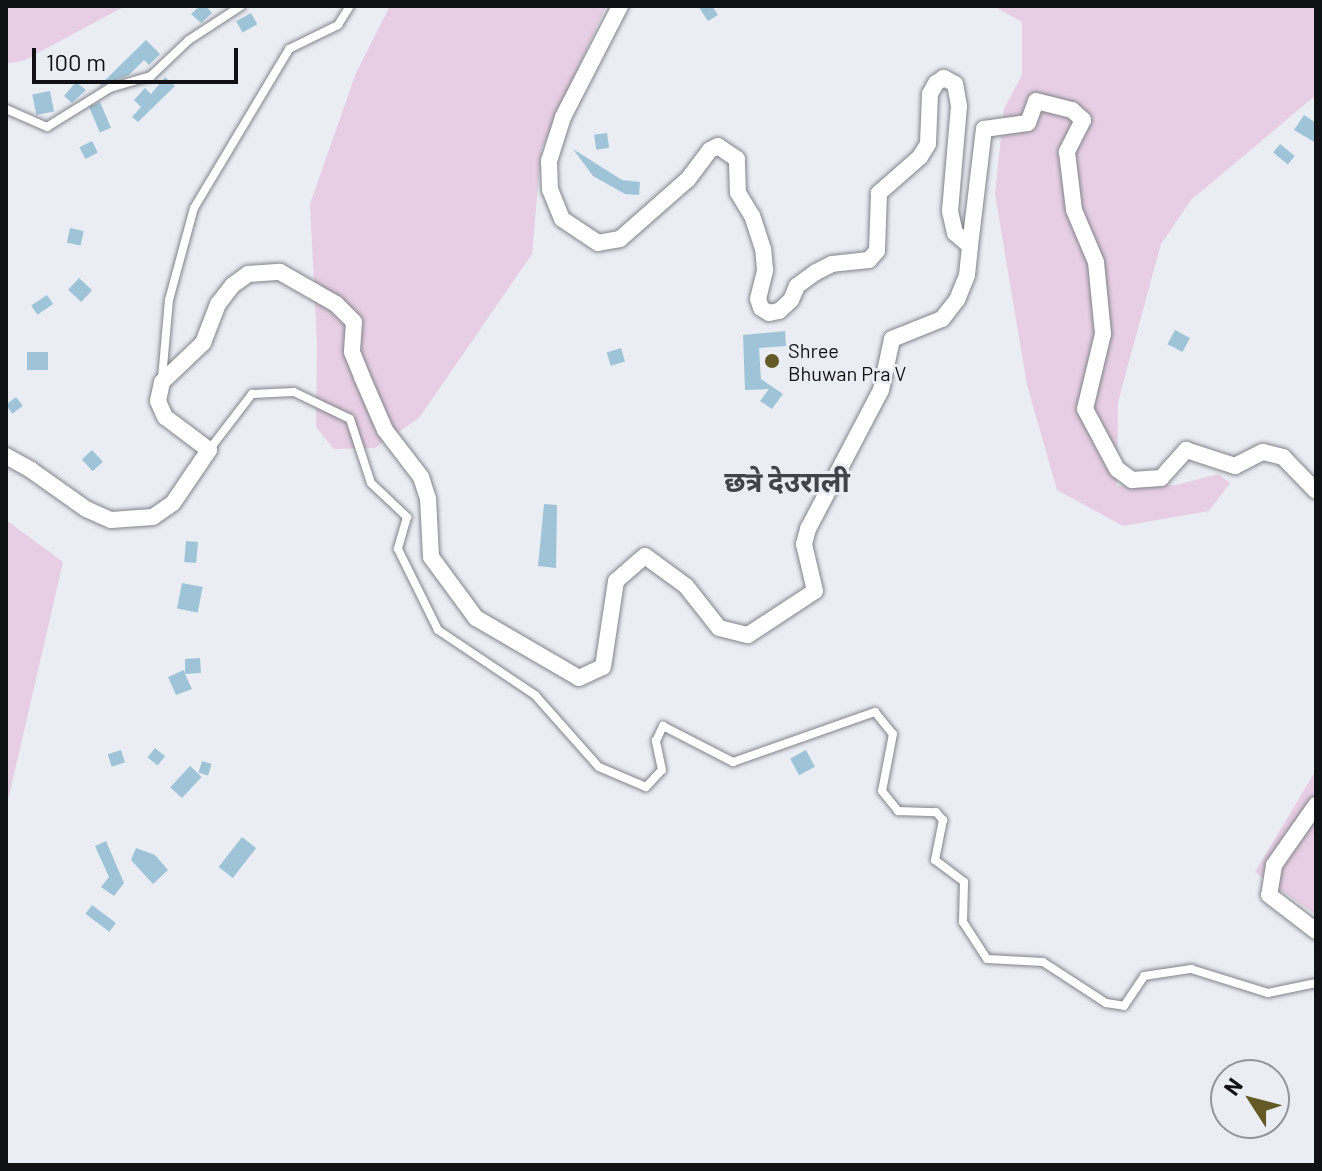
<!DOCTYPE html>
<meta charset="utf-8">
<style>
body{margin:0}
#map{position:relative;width:1322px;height:1171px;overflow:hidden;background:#eaedf4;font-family:Barlow,"Noto Sans Devanagari",sans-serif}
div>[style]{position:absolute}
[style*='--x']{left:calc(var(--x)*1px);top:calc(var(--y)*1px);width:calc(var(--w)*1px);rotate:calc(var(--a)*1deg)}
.green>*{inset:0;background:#e7cee4}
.building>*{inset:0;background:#9fc4d7;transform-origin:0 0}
.roads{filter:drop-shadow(0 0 2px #808389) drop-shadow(0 0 2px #808389)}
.lane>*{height:8px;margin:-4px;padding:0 4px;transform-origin:4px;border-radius:4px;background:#fff}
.street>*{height:16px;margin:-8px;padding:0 8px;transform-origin:8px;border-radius:8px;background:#fff}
.dots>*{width:22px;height:22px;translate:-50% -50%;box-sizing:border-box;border:4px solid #eaedf4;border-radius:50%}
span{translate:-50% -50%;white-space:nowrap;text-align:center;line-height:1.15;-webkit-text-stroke:6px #eaedf4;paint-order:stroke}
.poi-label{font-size:20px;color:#101114}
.left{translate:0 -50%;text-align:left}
.district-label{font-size:28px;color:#41444a;font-weight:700}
.frame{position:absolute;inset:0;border:8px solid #101114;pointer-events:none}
.north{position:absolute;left:1210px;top:1059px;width:80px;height:80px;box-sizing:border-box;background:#eaedf4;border:2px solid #93959a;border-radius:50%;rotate:306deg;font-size:22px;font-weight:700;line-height:32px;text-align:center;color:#101114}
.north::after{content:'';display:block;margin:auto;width:28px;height:36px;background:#635a26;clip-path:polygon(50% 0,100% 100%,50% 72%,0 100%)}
.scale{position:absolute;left:32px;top:48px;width:206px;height:36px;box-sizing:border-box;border:4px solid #101114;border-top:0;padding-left:10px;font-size:24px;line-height:28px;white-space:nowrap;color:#101114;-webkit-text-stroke:6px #eaedf4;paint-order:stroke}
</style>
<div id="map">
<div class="green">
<div style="clip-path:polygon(6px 6px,125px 6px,25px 60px,6px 64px)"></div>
<div style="clip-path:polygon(390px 6px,606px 6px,541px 150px,532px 254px,419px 418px,375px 448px,334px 449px,316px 427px,317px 345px,310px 204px,356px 73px)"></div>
<div style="clip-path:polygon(993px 6px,1316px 6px,1316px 95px,1191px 200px,1161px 244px,1118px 402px,1117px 486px,1176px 485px,1218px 474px,1230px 483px,1209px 511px,1123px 526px,1057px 490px,1027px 385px,995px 194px,1004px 109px,1022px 75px,1022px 22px)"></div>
<div style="clip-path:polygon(6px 520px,63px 562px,6px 809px)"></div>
<div style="clip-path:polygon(1316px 770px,1316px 915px,1255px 872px)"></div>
</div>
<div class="building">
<div style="clip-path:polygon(200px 6px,206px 6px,212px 13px,201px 23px,191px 14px)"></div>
<div style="clip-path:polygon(698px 6px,712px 6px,718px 15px,708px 21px)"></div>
<div style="left:251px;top:13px;width:13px;height:17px;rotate:61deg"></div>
<div style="clip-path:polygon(146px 40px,160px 54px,149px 65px,144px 60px,129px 75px,98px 87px)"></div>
<div style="clip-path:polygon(165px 77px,175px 86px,138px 122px,132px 117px,141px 107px,134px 100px,145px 88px,151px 94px)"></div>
<div style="clip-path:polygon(76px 82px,86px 90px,72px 103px,64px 96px)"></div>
<div style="left:50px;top:91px;width:21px;height:18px;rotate:79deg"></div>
<div style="left:100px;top:102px;width:28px;height:12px;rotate:67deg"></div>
<div style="clip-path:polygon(1304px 115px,1316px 123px,1316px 143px,1294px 130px)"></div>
<div style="left:607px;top:133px;width:15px;height:13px;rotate:82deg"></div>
<div style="left:92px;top:141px;width:13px;height:14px;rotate:63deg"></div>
<div style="left:1280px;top:144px;width:19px;height:11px;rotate:39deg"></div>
<div style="clip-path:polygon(573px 149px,622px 180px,640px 182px,639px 195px,625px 194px,593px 176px)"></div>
<div style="left:70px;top:228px;width:14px;height:15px;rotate:12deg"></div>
<div style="left:79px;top:278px;width:18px;height:16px;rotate:43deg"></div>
<div style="left:47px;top:295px;width:11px;height:19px;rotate:56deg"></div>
<div style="left:1175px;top:330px;width:17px;height:16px;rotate:28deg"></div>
<div style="clip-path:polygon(785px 331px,786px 346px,759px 348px,761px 379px,783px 394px,772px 409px,760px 401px,769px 389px,745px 390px,743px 335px)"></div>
<div style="left:621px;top:348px;width:14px;height:15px;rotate:73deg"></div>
<div style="left:48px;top:352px;width:18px;height:21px;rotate:90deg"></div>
<div style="left:16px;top:397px;width:11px;height:13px;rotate:52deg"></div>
<div style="left:92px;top:450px;width:16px;height:14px;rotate:47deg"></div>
<div style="clip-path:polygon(544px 504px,557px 505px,556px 568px,538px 566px)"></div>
<div style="left:186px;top:541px;width:12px;height:21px;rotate:5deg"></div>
<div style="left:182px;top:583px;width:21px;height:26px;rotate:11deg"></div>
<div style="clip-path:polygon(200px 658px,201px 673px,185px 674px,192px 689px,176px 695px,168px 677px,184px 670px,185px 674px,185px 659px)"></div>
<div style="left:155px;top:748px;width:13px;height:12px;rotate:39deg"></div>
<div style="left:121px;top:750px;width:13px;height:14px;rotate:72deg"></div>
<div style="left:806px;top:750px;width:19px;height:18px;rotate:62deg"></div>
<div style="left:202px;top:761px;width:10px;height:12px;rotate:17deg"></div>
<div style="left:190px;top:766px;width:16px;height:29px;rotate:43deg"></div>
<div style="left:242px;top:837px;width:18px;height:38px;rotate:38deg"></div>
<div style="clip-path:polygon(106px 841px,124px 883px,114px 896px,101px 887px,109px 877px,95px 846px)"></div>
<div style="clip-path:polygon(136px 848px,155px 855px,168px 870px,153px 884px,131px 860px)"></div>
<div style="left:92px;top:905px;width:30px;height:11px;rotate:37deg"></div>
</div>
<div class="roads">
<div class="lane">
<div style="--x:6;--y:109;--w:45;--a:23.7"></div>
<div style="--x:47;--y:127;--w:74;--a:-31.8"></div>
<div style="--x:110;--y:88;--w:43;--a:-16.3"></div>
<div style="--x:151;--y:76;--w:52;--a:-43.5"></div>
<div style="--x:189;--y:40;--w:62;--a:-33.2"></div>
<div style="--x:162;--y:378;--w:78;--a:-84.9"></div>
<div style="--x:169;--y:300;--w:95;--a:-74.8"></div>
<div style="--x:194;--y:208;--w:185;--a:-59.1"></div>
<div style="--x:289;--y:49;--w:55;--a:-26.1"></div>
<div style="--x:338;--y:25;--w:22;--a:-58"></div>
<div style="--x:209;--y:450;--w:71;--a:-52.5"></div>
<div style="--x:252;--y:394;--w:42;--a:-2.7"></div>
<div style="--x:294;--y:392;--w:62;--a:25.7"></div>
<div style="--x:350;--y:419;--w:67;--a:71.8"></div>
<div style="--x:371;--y:483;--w:50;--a:43.4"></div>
<div style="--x:407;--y:517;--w:33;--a:106"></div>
<div style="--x:398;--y:549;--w:90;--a:63.7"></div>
<div style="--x:438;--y:630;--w:117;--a:33.8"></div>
<div style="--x:535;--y:695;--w:96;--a:48.4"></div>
<div style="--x:599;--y:767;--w:51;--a:23.1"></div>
<div style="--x:646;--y:787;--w:23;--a:-47"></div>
<div style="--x:662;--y:770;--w:30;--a:-102"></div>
<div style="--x:656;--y:741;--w:17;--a:-65"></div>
<div style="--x:663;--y:726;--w:79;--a:27.2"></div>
<div style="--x:733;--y:762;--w:151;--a:-19.4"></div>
<div style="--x:875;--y:712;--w:28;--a:51"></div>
<div style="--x:893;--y:734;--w:58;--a:100.9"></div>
<div style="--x:882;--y:791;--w:26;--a:51"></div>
<div style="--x:898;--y:811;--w:38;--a:2"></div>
<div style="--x:936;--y:812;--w:11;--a:49"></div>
<div style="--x:943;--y:820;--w:41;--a:101.3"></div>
<div style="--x:935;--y:860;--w:36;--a:37"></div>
<div style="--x:964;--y:882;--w:40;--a:91.4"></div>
<div style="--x:963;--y:922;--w:44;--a:57"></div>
<div style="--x:987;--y:959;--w:56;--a:3.1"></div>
<div style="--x:1043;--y:962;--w:75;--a:33.1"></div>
<div style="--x:1106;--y:1003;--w:18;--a:9"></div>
<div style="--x:1124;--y:1006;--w:36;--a:-56"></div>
<div style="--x:1144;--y:976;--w:48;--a:-8.5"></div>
<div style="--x:1191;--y:969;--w:81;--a:17.3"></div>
<div style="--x:1268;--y:993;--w:49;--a:-11.8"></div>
</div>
<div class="street">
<div style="--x:970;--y:246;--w:118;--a:-83.2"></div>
<div style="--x:984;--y:129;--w:44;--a:-7.8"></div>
<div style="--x:1028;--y:123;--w:23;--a:-70"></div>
<div style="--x:1036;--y:101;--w:37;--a:14"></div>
<div style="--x:1072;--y:110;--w:15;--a:42"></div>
<div style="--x:1083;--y:120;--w:36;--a:117"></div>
<div style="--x:1067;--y:152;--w:58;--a:83.1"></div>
<div style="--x:1074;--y:210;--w:56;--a:67.1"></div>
<div style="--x:1096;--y:262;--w:72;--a:84.4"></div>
<div style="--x:1103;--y:334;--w:77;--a:103.5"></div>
<div style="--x:1085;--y:409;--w:68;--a:61.9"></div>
<div style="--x:1117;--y:469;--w:19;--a:36"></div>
<div style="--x:1132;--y:480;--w:29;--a:-4"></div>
<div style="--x:1161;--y:478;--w:38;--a:-48"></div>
<div style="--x:1186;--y:450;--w:52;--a:18.1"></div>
<div style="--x:1235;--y:466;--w:31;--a:-27"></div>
<div style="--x:1263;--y:452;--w:21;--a:14"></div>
<div style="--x:1283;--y:457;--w:47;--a:45.9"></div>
<div style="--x:6;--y:456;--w:29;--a:29"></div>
<div style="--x:31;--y:470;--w:67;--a:35.3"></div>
<div style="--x:86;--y:509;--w:27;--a:24"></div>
<div style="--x:111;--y:520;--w:42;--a:-4.1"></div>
<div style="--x:153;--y:517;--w:24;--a:-35"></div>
<div style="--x:173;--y:503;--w:64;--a:-55.8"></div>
<div style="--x:209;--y:450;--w:55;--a:-143.1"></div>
<div style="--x:165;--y:417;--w:17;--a:-114"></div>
<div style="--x:158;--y:401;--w:19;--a:-78"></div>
<div style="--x:162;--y:382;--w:57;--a:-43.6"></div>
<div style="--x:203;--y:343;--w:42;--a:-69"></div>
<div style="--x:218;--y:304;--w:24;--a:-52"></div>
<div style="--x:233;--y:285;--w:19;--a:-36"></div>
<div style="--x:248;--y:274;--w:32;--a:-4"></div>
<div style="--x:280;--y:272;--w:64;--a:29.7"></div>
<div style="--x:336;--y:304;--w:25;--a:45"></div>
<div style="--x:354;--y:322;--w:30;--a:94"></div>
<div style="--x:352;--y:352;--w:27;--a:68"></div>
<div style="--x:362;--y:377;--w:58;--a:66.5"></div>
<div style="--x:385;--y:430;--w:59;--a:52.5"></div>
<div style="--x:421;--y:477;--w:22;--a:72"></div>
<div style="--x:428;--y:498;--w:59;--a:87.1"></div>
<div style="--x:431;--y:557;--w:76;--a:53.6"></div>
<div style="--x:476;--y:618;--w:119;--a:30.2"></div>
<div style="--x:579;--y:678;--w:26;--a:-25"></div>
<div style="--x:603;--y:667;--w:87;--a:-81.4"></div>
<div style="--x:616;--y:581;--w:38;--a:-41"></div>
<div style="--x:645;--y:556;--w:51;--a:36.2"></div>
<div style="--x:686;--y:586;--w:53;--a:51.8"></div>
<div style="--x:719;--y:628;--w:30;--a:14"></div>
<div style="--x:748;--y:635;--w:80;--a:-33.3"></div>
<div style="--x:815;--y:591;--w:48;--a:-103.2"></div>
<div style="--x:804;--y:544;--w:16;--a:-75"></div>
<div style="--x:808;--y:529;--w:157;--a:-62.3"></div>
<div style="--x:881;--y:390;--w:52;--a:-77.8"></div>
<div style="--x:892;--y:339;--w:54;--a:-21.8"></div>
<div style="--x:942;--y:319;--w:24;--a:-52"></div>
<div style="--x:957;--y:300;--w:27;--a:-68"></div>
<div style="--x:967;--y:275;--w:29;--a:-84"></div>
<div style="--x:970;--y:246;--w:20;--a:-139"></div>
<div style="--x:955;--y:233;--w:23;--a:-103"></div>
<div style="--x:950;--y:211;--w:105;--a:-85.1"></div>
<div style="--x:959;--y:106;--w:22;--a:-100"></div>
<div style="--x:955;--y:84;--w:13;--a:-151"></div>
<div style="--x:944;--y:78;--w:9;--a:148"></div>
<div style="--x:936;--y:83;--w:13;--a:119"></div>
<div style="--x:930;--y:94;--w:50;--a:92.3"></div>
<div style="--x:928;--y:144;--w:15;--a:122"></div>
<div style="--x:920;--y:157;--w:55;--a:138.7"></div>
<div style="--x:879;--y:193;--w:58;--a:92"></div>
<div style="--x:877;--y:251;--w:12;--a:132"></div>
<div style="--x:869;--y:260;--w:37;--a:174"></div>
<div style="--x:832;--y:264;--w:18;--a:153"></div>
<div style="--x:816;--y:272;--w:24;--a:144"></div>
<div style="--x:797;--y:286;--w:15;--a:113"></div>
<div style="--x:791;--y:300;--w:16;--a:137"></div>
<div style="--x:779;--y:311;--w:10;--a:169"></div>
<div style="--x:769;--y:313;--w:9;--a:-148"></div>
<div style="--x:761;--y:308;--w:9;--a:-108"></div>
<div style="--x:758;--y:299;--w:30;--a:-76"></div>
<div style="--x:765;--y:270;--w:21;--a:-95"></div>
<div style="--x:763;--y:249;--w:35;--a:-108"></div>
<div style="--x:752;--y:216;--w:27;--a:-121"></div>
<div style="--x:738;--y:193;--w:34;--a:-92"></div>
<div style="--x:737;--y:159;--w:23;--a:-146"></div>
<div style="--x:718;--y:146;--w:9;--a:153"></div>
<div style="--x:710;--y:150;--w:38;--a:127"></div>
<div style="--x:687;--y:180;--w:89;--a:138.6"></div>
<div style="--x:620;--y:239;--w:22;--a:170"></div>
<div style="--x:598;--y:243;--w:43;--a:-146.3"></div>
<div style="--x:562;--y:219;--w:31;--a:-112"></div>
<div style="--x:550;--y:190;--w:29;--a:-92"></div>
<div style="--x:549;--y:161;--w:46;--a:-72.3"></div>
<div style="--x:563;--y:117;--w:125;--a:-62.8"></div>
<div style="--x:1316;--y:805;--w:73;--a:125"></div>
<div style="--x:1274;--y:865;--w:30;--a:99"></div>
<div style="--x:1269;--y:895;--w:59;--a:37.5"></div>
</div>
</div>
<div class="dots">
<div style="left:772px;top:361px;background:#635a26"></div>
</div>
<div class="poi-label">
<span class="left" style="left:788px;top:362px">Shree<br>Bhuwan Pra V</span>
</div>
<div class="district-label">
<span style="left:787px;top:481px">छत्रे देउराली</span>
</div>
<div class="frame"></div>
<div class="north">N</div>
<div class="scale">100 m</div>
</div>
